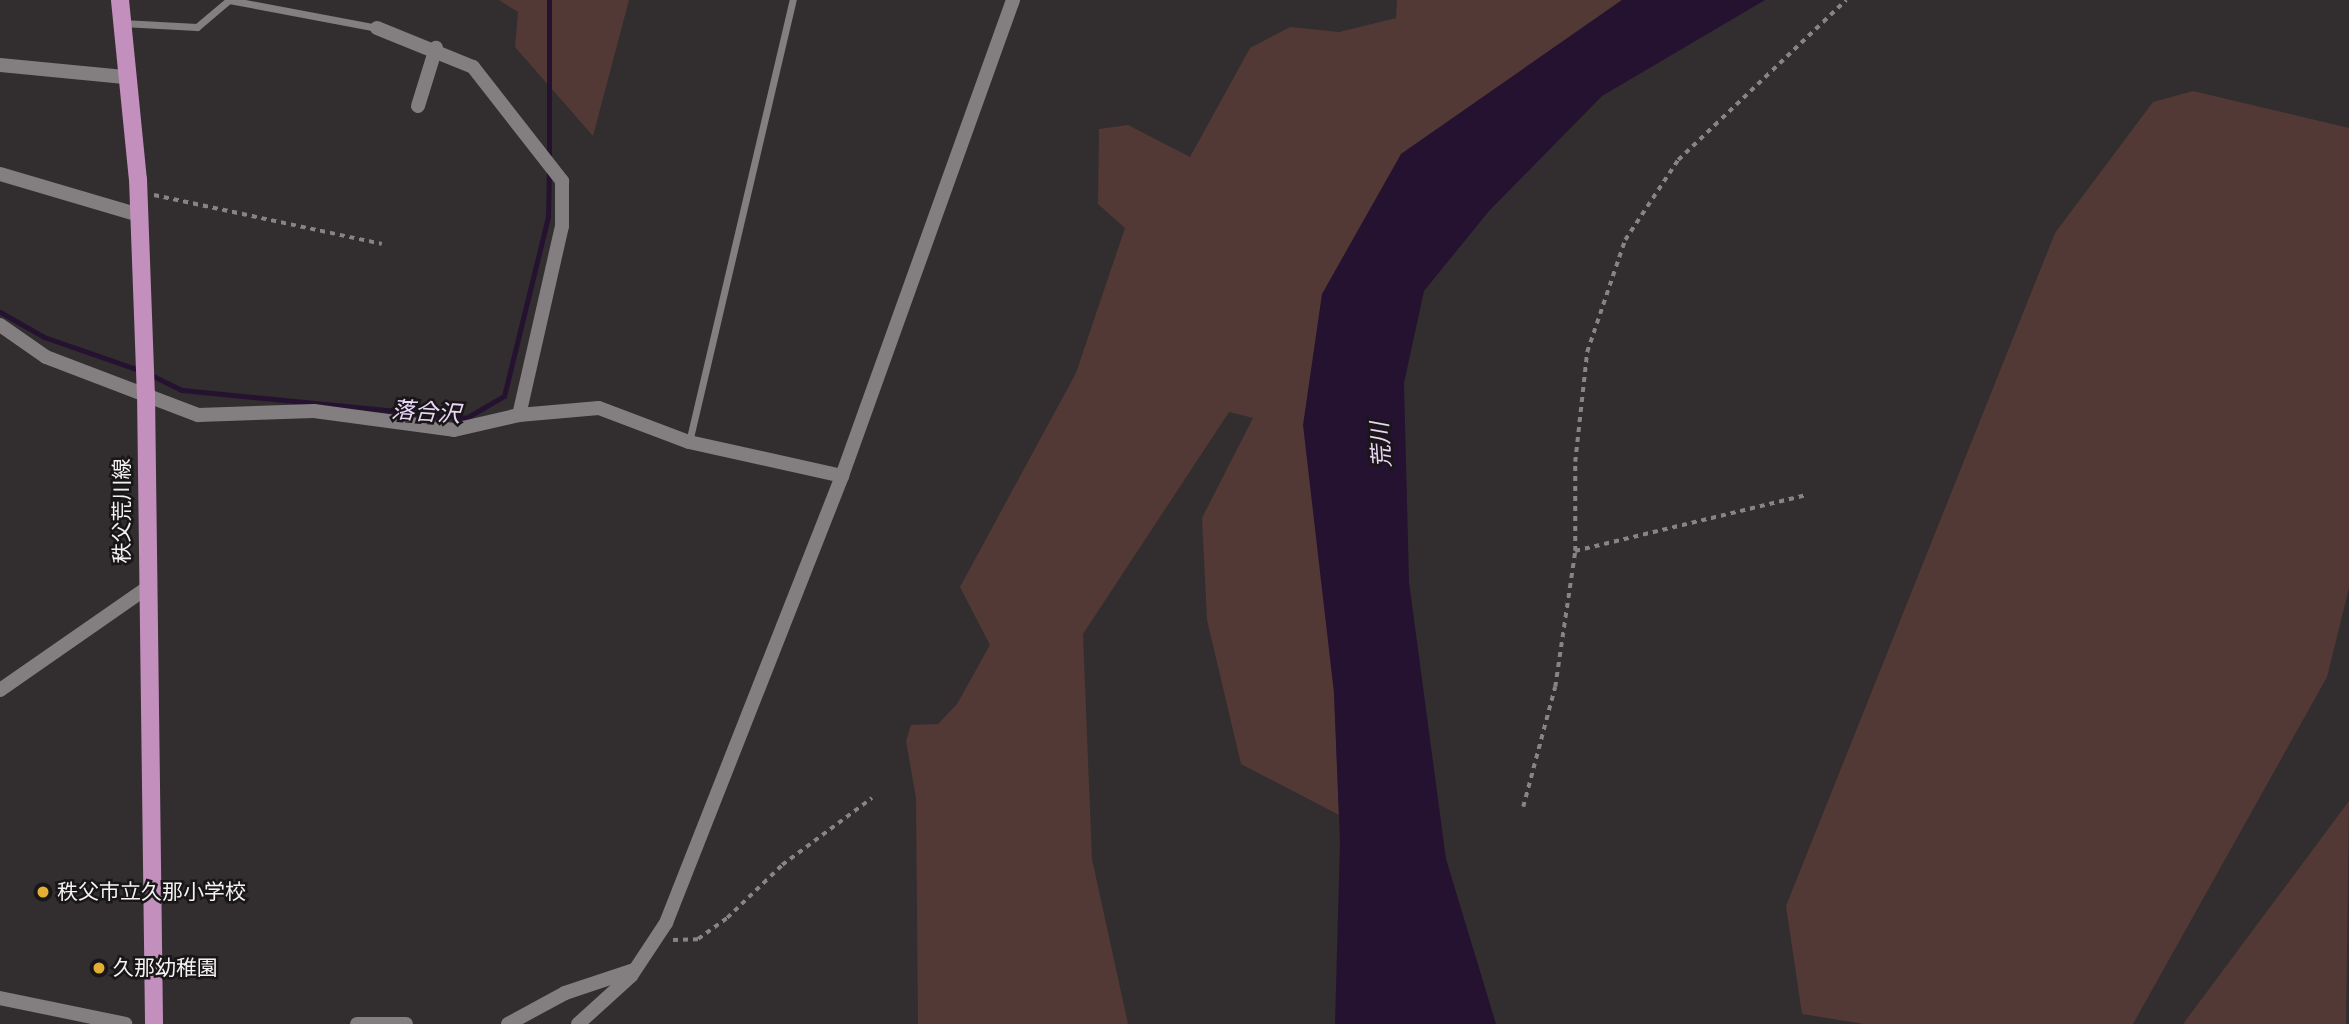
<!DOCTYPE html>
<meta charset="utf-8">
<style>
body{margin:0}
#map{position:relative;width:2349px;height:1024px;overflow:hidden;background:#322d2f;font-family:"Space Grotesk","Noto Sans JP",sans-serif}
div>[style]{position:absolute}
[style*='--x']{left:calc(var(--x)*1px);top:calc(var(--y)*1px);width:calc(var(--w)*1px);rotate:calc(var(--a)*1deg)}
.green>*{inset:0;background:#523935}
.water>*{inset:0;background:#251230}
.stream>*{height:5px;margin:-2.5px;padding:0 2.5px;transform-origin:2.5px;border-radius:2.5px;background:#251230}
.path>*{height:3.5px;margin-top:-1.75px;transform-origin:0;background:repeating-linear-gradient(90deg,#888485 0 5px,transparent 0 10px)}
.service>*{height:7px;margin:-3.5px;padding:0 3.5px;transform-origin:3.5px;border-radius:3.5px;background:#837e80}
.minor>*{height:14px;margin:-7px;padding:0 7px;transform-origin:7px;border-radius:7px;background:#837e80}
.primary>*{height:18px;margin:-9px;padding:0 9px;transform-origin:9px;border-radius:9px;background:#c38fbd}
.dots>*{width:19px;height:19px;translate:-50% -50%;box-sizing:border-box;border:4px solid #181617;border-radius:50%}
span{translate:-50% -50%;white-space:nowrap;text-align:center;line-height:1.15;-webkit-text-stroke:5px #181617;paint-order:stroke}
.street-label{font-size:21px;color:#f4f1f2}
.poi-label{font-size:21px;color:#f4f1f2}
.left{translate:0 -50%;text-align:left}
.water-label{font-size:23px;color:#ead5f9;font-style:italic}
</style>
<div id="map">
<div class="green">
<div style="clip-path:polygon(499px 0,629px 0,593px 136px,515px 47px,518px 12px)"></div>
<div style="clip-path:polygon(1397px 0,1622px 0,1401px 154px,1334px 693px,1339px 815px,1241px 764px,1207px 620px,1202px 518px,1253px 418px,1229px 412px,1083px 634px,1092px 859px,1128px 1024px,918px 1024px,916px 798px,906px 741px,911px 725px,938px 724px,957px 704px,990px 645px,960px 587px,1076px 373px,1125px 228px,1098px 204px,1099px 129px,1128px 125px,1190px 157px,1250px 48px,1290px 27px,1339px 32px,1396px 18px)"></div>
<div style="clip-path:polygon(2193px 91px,2349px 128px,2349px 588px,2327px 677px,2133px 1024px,1864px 1024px,1802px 1014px,1786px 906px,2055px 233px,2153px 102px)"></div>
<div style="clip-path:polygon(2349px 801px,2346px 1024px,2183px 1024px)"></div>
</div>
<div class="water">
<div style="clip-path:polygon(1622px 0,1765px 0,1602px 96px,1489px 211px,1424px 291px,1404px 383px,1409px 582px,1446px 859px,1496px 1024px,1335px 1024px,1340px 842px,1334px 693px,1303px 425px,1322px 294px,1401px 154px)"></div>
</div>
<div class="stream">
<div style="--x:549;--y:160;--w:160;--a:-90"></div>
<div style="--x:0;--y:312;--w:51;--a:29.6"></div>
<div style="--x:44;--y:337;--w:104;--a:19.1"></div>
<div style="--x:151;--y:375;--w:34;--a:26"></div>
<div style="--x:182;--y:390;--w:285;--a:5.6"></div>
<div style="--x:466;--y:418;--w:44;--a:-30.1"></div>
<div style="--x:504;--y:396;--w:184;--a:-76.2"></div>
<div style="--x:548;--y:217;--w:47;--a:-88.8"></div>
</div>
<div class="path">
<div style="--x:154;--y:195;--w:233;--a:12.1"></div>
<div style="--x:1575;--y:551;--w:238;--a:-13.6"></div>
<div style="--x:1523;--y:807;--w:124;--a:-75.1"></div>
<div style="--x:1555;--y:687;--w:137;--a:-81.6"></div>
<div style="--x:1575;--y:551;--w:89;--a:-90"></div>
<div style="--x:1575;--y:462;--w:111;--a:-83.8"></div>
<div style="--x:1587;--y:352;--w:118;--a:-71.3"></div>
<div style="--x:1625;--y:240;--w:96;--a:-56.5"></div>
<div style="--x:1678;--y:160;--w:232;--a:-43.6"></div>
<div style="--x:673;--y:940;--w:25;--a:-2"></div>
<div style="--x:698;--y:939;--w:36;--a:-36"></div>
<div style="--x:727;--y:918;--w:76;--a:-43.9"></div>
<div style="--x:782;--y:865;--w:112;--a:-36.7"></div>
</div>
<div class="service">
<div style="--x:122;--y:23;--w:75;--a:3.1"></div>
<div style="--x:197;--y:27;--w:42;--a:-40.2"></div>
<div style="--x:229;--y:0;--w:151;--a:10.7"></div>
<div style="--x:689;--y:442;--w:454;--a:-76.8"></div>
</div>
<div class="minor">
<div style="--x:377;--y:28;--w:104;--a:22.1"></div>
<div style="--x:473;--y:67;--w:145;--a:52"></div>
<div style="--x:562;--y:181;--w:45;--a:90"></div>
<div style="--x:562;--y:226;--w:194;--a:102.8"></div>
<div style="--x:0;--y:65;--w:125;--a:5.5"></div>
<div style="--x:418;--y:106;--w:61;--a:-72.8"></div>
<div style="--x:0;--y:174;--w:145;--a:16.4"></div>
<div style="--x:0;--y:325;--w:56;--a:34.8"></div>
<div style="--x:46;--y:357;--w:163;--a:20.9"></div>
<div style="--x:198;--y:415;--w:116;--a:-2"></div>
<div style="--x:314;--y:411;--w:141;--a:7.7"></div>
<div style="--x:454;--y:430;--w:67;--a:-13"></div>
<div style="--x:519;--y:415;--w:80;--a:-5"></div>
<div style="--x:599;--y:408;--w:96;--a:20.7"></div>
<div style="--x:689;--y:442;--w:157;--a:12.5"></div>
<div style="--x:0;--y:690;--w:175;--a:-34.8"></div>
<div style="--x:0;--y:998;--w:128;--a:11.7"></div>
<div style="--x:357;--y:1024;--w:49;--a:0"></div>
<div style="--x:508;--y:1024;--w:65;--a:-28.5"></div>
<div style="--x:565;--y:993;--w:73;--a:-18.4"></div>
<div style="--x:578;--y:1024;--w:72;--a:-42.2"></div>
<div style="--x:631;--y:976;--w:64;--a:-56.6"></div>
<div style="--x:666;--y:923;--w:480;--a:-68.5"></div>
<div style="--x:842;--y:476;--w:506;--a:-70.24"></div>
</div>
<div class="primary">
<div style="--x:120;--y:0;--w:180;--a:84.3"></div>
<div style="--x:138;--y:179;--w:214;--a:87.9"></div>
<div style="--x:146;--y:393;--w:631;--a:89.27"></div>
</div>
<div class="dots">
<div style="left:43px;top:892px;background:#e2af34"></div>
<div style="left:99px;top:968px;background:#e2af34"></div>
</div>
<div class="street-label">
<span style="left:122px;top:511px;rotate:-90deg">秩父荒川線</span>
</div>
<div class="poi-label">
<span class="left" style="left:57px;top:892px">秩父市立久那小学校</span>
<span class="left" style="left:113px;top:968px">久那幼稚園</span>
</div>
<div class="water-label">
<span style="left:426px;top:412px;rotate:4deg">落合沢</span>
<span style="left:1381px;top:445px;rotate:-94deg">荒川</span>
</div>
</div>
